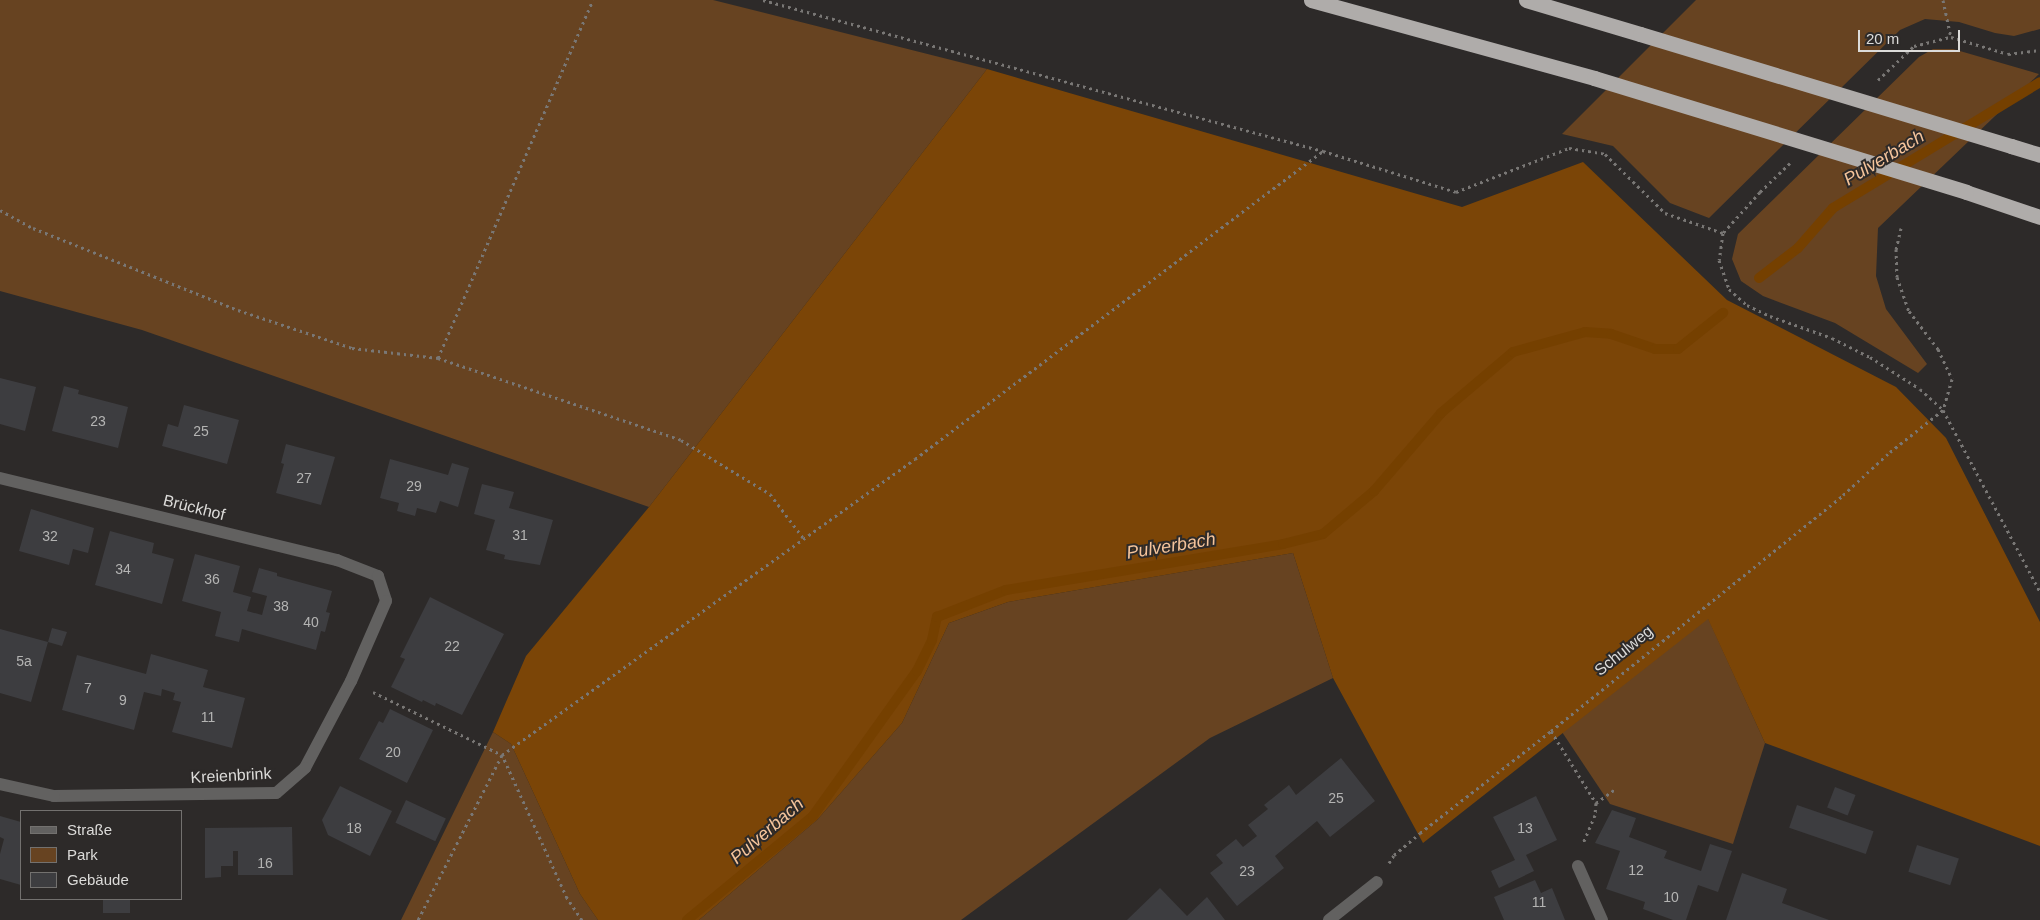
<!DOCTYPE html>
<meta charset="utf-8">
<style>
body{margin:0}
#map{position:relative;width:2040px;height:920px;overflow:hidden;background:#2d2a29;font-family:Arial,sans-serif}
div>[style]{position:absolute}
[style*='--x']{left:calc(var(--x)*1px);top:calc(var(--y)*1px);width:calc(var(--w)*1px);rotate:calc(var(--a)*1deg)}
.green>*{inset:0;background:#674321}
.forest>*{inset:0;background:#7b4507}
.stream>*{height:10px;margin:-5px;padding:0 5px;transform-origin:5px;border-radius:5px;background:#754000}
.building>*{inset:0;background:#3d3d40;transform-origin:0 0}
.path>*{height:3px;margin-top:-1.5px;transform-origin:0;background:repeating-linear-gradient(90deg,#797775 0 2.5px,transparent 0 6.5px)}
.service>*{height:12px;margin:-6px;padding:0 6px;transform-origin:6px;border-radius:6px;background:#626160}
.minor>*{height:12px;margin:-6px;padding:0 6px;transform-origin:6px;border-radius:6px;background:#626160}
.motorway>*{height:15px;margin:-7.5px;padding:0 7.5px;transform-origin:7.5px;border-radius:7.5px;background:#afacaa}
.motorway-bridge>*{height:15px;margin:-7.5px;padding:0 7.5px;transform-origin:7.5px;border-radius:7.5px;background:#afacaa}
span{translate:-50% -50%;white-space:nowrap;text-align:center;line-height:1.15;-webkit-text-stroke:4px #2d2a29;paint-order:stroke}
.number-label{font-size:14px;color:#b4b4b3}
.number-label span{-webkit-text-stroke-width:0}
.street-label{font-size:16px;color:#dcdbd9}
.water-label{font-size:18px;color:#f5c49b;font-style:italic}
.legend{position:absolute;left:20px;top:810px;width:162px;height:90px;box-sizing:border-box;background:#2d2a29;border:1px solid #73716f;margin:0;padding:6px 9px;list-style:none;font-size:15px;color:#dcdbd9}
.legend li{display:flex;align-items:center;gap:10px;height:25px}
.legend b{width:25px;border:1px solid #73716f}
.scale{position:absolute;left:1858px;top:30px;width:102px;height:22px;box-sizing:border-box;border:2px solid #dcdbd9;border-top:0;padding-left:6px;font-size:15px;line-height:18px;white-space:nowrap;color:#dcdbd9;-webkit-text-stroke:4px #2d2a29;paint-order:stroke}
</style>
<div id="map">
<div class="green">
<div style="clip-path:polygon(0 0,713px 0,987px 69px,649px 507px,142px 330px,0 291px)"></div>
<div style="clip-path:polygon(1696px 0,2040px 0,2040px 29px,2014px 36px,1995px 33px,1959px 22px,1925px 19px,1900px 30px,1709px 218px,1670px 203px,1613px 146px,1562px 134px)"></div>
<div style="clip-path:polygon(1933px 49px,1953px 49px,2039px 74px,1878px 228px,1876px 276px,1886px 309px,1927px 364px,1918px 373px,1835px 323px,1763px 296px,1741px 281px,1732px 259px,1738px 234px,1919px 57px)"></div>
<div style="clip-path:polygon(1293px 553px,1333px 678px,1210px 738px,961px 920px,699px 920px,817px 820px,902px 723px,949px 623px,1008px 602px)"></div>
<div style="clip-path:polygon(1708px 618px,1765px 743px,1733px 844px,1610px 804px,1562px 732px)"></div>
<div style="clip-path:polygon(493px 732px,511px 744px,580px 894px,598px 920px,401px 920px)"></div>
</div>
<div class="forest">
<div style="clip-path:polygon(987px 69px,1462px 207px,1583px 162px,1727px 300px,1896px 387px,1946px 438px,2040px 622px,2040px 846px,1765px 743px,1708px 619px,1423px 843px,1333px 678px,1293px 553px,1008px 602px,949px 623px,902px 723px,817px 820px,699px 920px,598px 920px,580px 894px,511px 744px,493px 732px,526px 656px,649px 507px)"></div>
</div>
<div class="stream">
<div style="--x:1759;--y:278;--w:49;--a:-37.6"></div>
<div style="--x:1798;--y:248;--w:53;--a:-48.8"></div>
<div style="--x:1833;--y:208;--w:242;--a:-31.3"></div>
<div style="--x:687;--y:920;--w:163;--a:-39.5"></div>
<div style="--x:813;--y:816;--w:178;--a:-54.4"></div>
<div style="--x:917;--y:671;--w:34;--a:-64"></div>
<div style="--x:932;--y:640;--w:24;--a:-78"></div>
<div style="--x:937;--y:617;--w:74;--a:-21.4"></div>
<div style="--x:1006;--y:590;--w:281;--a:-9.4"></div>
<div style="--x:1283;--y:544;--w:41;--a:-14"></div>
<div style="--x:1323;--y:534;--w:67;--a:-40.1"></div>
<div style="--x:1374;--y:491;--w:103;--a:-49.3"></div>
<div style="--x:1441;--y:413;--w:94;--a:-40.3"></div>
<div style="--x:1513;--y:352;--w:75;--a:-15.5"></div>
<div style="--x:1585;--y:332;--w:26;--a:4"></div>
<div style="--x:1611;--y:334;--w:46;--a:18.8"></div>
<div style="--x:1655;--y:349;--w:23;--a:0"></div>
<div style="--x:1678;--y:349;--w:58;--a:-38.7"></div>
</div>
<div class="building">
<div style="clip-path:polygon(0 378px,36px 387px,25px 431px,0 424px)"></div>
<div style="clip-path:polygon(64px 386px,79px 390px,78px 394px,128px 407px,118px 448px,52px 431px)"></div>
<div style="clip-path:polygon(184px 405px,239px 420px,227px 464px,162px 446px,168px 424px,178px 427px)"></div>
<div style="clip-path:polygon(286px 444px,335px 457px,321px 505px,276px 493px,284px 464px,281px 463px)"></div>
<div style="clip-path:polygon(390px 459px,448px 475px,452px 463px,469px 468px,458px 507px,440px 501px,436px 513px,417px 508px,415px 516px,397px 511px,399px 503px,380px 498px)"></div>
<div style="clip-path:polygon(482px 484px,514px 492px,509px 508px,553px 520px,540px 565px,504px 559px,505px 555px,486px 550px,495px 520px,474px 514px)"></div>
<div style="clip-path:polygon(31px 509px,94px 528px,88px 553px,73px 549px,69px 565px,19px 551px)"></div>
<div style="clip-path:polygon(110px 531px,154px 543px,152px 553px,174px 559px,162px 604px,95px 585px)"></div>
<div style="clip-path:polygon(195px 554px,240px 566px,233px 592px,251px 597px,247px 611px,262px 615px,267px 596px,252px 592px,259px 568px,277px 573px,277px 576px,332px 591px,326px 612px,330px 613px,325px 632px,321px 631px,316px 650px,242px 629px,239px 642px,215px 636px,221px 612px,182px 601px)"></div>
<div style="clip-path:polygon(430px 597px,504px 634px,462px 715px,436px 703px,435px 706px,423px 700px,422px 702px,391px 687px,405px 659px,400px 657px)"></div>
<div style="clip-path:polygon(52px 628px,67px 632px,62px 646px,48px 642px,31px 702px,0 693px,0 629px,48px 642px)"></div>
<div style="clip-path:polygon(151px 654px,208px 670px,203px 687px,245px 698px,232px 748px,172px 732px,181px 702px,173px 700px,175px 693px,162px 689px,161px 696px,144px 692px,134px 730px,62px 710px,77px 655px,146px 674px)"></div>
<div style="clip-path:polygon(390px 709px,433px 730px,407px 783px,359px 759px,379px 721px,383px 723px)"></div>
<div style="clip-path:polygon(1341px 758px,1375px 801px,1330px 837px,1317px 821px,1275px 856px,1284px 868px,1237px 906px,1210px 873px,1223px 863px,1216px 855px,1236px 839px,1243px 847px,1257px 836px,1248px 825px,1268px 809px,1264px 805px,1289px 785px,1296px 795px)"></div>
<div style="clip-path:polygon(340px 786px,392px 811px,370px 856px,328px 835px,322px 820px)"></div>
<div style="left:1835px;top:787px;width:22px;height:22px;rotate:21deg"></div>
<div style="clip-path:polygon(1536px 796px,1557px 840px,1526px 855px,1534px 871px,1499px 888px,1491px 871px,1515px 860px,1493px 817px)"></div>
<div style="left:406px;top:800px;width:44px;height:25px;rotate:25deg"></div>
<div style="left:1797px;top:805px;width:81px;height:24px;rotate:19deg"></div>
<div style="clip-path:polygon(1612px 810px,1636px 818px,1629px 837px,1667px 851px,1664px 858px,1701px 871px,1710px 844px,1732px 851px,1718px 892px,1698px 885px,1686px 920px,1673px 920px,1643px 909px,1645px 902px,1606px 889px,1620px 851px,1595px 843px)"></div>
<div style="clip-path:polygon(0 816px,21px 822px,21px 885px,0 879px,0 854px,4px 839px,0 837px)"></div>
<div style="clip-path:polygon(292px 827px,293px 875px,238px 875px,238px 851px,233px 851px,233px 866px,221px 866px,221px 877px,205px 878px,205px 828px)"></div>
<div style="left:1917px;top:845px;width:44px;height:28px;rotate:18deg"></div>
<div style="clip-path:polygon(1742px 873px,1787px 889px,1782px 903px,1829px 920px,1726px 920px)"></div>
<div style="clip-path:polygon(1535px 880px,1541px 893px,1552px 888px,1565px 920px,1504px 920px,1494px 897px)"></div>
<div style="clip-path:polygon(1160px 888px,1187px 916px,1207px 897px,1225px 920px,1127px 920px)"></div>
<div style="left:103px;top:899px;width:27px;height:14px"></div>
</div>
<div class="path">
<div style="--x:763;--y:0;--w:580;--a:15.09"></div>
<div style="--x:1943;--y:0;--w:38;--a:78"></div>
<div style="--x:1878;--y:80;--w:50;--a:-43.4"></div>
<div style="--x:1914;--y:46;--w:38;--a:-14"></div>
<div style="--x:1951;--y:37;--w:59;--a:16.6"></div>
<div style="--x:2008;--y:54;--w:32;--a:-7"></div>
<div style="--x:1790;--y:163;--w:42;--a:136"></div>
<div style="--x:1760;--y:192;--w:55;--a:132.1"></div>
<div style="--x:1723;--y:233;--w:27;--a:98"></div>
<div style="--x:1719;--y:260;--w:31;--a:71"></div>
<div style="--x:1729;--y:289;--w:24;--a:42"></div>
<div style="--x:1747;--y:305;--w:25;--a:26"></div>
<div style="--x:1770;--y:316;--w:66;--a:19.5"></div>
<div style="--x:1832;--y:338;--w:42;--a:26.6"></div>
<div style="--x:1870;--y:357;--w:59;--a:32.6"></div>
<div style="--x:1920;--y:389;--w:31;--a:42"></div>
<div style="--x:1943;--y:410;--w:206;--a:61.9"></div>
<div style="--x:0;--y:210;--w:38;--a:29"></div>
<div style="--x:33;--y:228;--w:221;--a:21.8"></div>
<div style="--x:238;--y:310;--w:120;--a:18.4"></div>
<div style="--x:352;--y:348;--w:87;--a:6.6"></div>
<div style="--x:438;--y:358;--w:256;--a:18.6"></div>
<div style="--x:681;--y:440;--w:104;--a:31.2"></div>
<div style="--x:770;--y:494;--w:56;--a:52.9"></div>
<div style="--x:1901;--y:228;--w:22;--a:103"></div>
<div style="--x:1896;--y:249;--w:28;--a:88"></div>
<div style="--x:1897;--y:277;--w:36;--a:71"></div>
<div style="--x:1909;--y:311;--w:48;--a:52.7"></div>
<div style="--x:1938;--y:349;--w:33;--a:65"></div>
<div style="--x:1952;--y:379;--w:32;--a:106"></div>
<div style="--x:438;--y:358;--w:390;--a:-66.6"></div>
<div style="--x:373;--y:692;--w:144;--a:26"></div>
<div style="--x:502;--y:755;--w:185;--a:117"></div>
<div style="--x:1551;--y:731;--w:85;--a:58"></div>
<div style="--x:1596;--y:803;--w:12;--a:95"></div>
<div style="--x:1595;--y:815;--w:30;--a:113"></div>
<div style="--x:1596;--y:803;--w:24;--a:-36"></div>
<div style="--x:1389;--y:863;--w:9;--a:-58"></div>
<div style="--x:1394;--y:855;--w:34;--a:-40"></div>
<div style="--x:1420;--y:833;--w:166;--a:-37.9"></div>
<div style="--x:1551;--y:731;--w:375;--a:-38.9"></div>
<div style="--x:1843;--y:495;--w:64;--a:-42.5"></div>
<div style="--x:1890;--y:452;--w:68;--a:-38.4"></div>
<div style="--x:582;--y:920;--w:27;--a:-124"></div>
<div style="--x:567;--y:898;--w:157;--a:-114.4"></div>
<div style="--x:502;--y:755;--w:508;--a:-35.63"></div>
<div style="--x:915;--y:459;--w:511;--a:-37.05"></div>
<div style="--x:1323;--y:151;--w:139;--a:17.1"></div>
<div style="--x:1456;--y:192;--w:121;--a:-21.3"></div>
<div style="--x:1569;--y:148;--w:36;--a:9"></div>
<div style="--x:1605;--y:154;--w:84;--a:44.5"></div>
<div style="--x:1665;--y:213;--w:61;--a:19"></div>
</div>
<div class="service">
<div style="--x:1578;--y:866;--w:59;--a:66"></div>
</div>
<div class="minor">
<div style="--x:0;--y:478;--w:347;--a:13.7"></div>
<div style="--x:337;--y:560;--w:44;--a:21.3"></div>
<div style="--x:378;--y:576;--w:26;--a:72"></div>
<div style="--x:386;--y:601;--w:87;--a:113.6"></div>
<div style="--x:351;--y:681;--w:98;--a:117.9"></div>
<div style="--x:305;--y:768;--w:38;--a:139"></div>
<div style="--x:276;--y:793;--w:222;--a:179.2"></div>
<div style="--x:54;--y:796;--w:55;--a:-167.5"></div>
<div style="--x:1329;--y:920;--w:61;--a:-38.4"></div>
</div>
<div class="motorway">
<div style="--x:1311;--y:0;--w:294;--a:15.4"></div>
<div style="--x:1526;--y:0;--w:119;--a:16.6"></div>
<div style="--x:2011;--y:146;--w:30;--a:17"></div>
<div style="--x:1966;--y:192;--w:78;--a:18.7"></div>
</div>
<div class="motorway-bridge">
<div style="--x:1640;--y:34;--w:388;--a:16.8"></div>
<div style="--x:1594;--y:78;--w:389;--a:17"></div>
</div>
<div class="number-label">
<span style="left:98px;top:421px">23</span>
<span style="left:201px;top:431px">25</span>
<span style="left:304px;top:478px">27</span>
<span style="left:414px;top:486px">29</span>
<span style="left:520px;top:535px">31</span>
<span style="left:50px;top:536px">32</span>
<span style="left:123px;top:569px">34</span>
<span style="left:212px;top:579px">36</span>
<span style="left:281px;top:606px">38</span>
<span style="left:311px;top:622px">40</span>
<span style="left:452px;top:646px">22</span>
<span style="left:24px;top:661px">5a</span>
<span style="left:88px;top:688px">7</span>
<span style="left:123px;top:700px">9</span>
<span style="left:208px;top:717px">11</span>
<span style="left:393px;top:752px">20</span>
<span style="left:1336px;top:798px">25</span>
<span style="left:354px;top:828px">18</span>
<span style="left:1525px;top:828px">13</span>
<span style="left:265px;top:863px">16</span>
<span style="left:1636px;top:870px">12</span>
<span style="left:1247px;top:871px">23</span>
<span style="left:1671px;top:897px">10</span>
<span style="left:1539px;top:902px">11</span>
</div>
<div class="street-label">
<span style="left:194px;top:508px;rotate:14deg">Brückhof</span>
<span style="left:1624px;top:651px;rotate:-39deg">Schulweg</span>
<span style="left:231px;top:776px;rotate:-3deg">Kreienbrink</span>
</div>
<div class="water-label">
<span style="left:1884px;top:158px;rotate:-31deg">Pulverbach</span>
<span style="left:1171px;top:546px;rotate:-9deg">Pulverbach</span>
<span style="left:767px;top:831px;rotate:-41deg">Pulverbach</span>
</div>
<ul class="legend">
<li><b style="height:6px;background:#626160"></b>Straße</li>
<li><b style="height:14px;background:#674321"></b>Park</li>
<li><b style="height:14px;background:#3d3d40"></b>Gebäude</li>
</ul>
<div class="scale">20 m</div>
</div>
